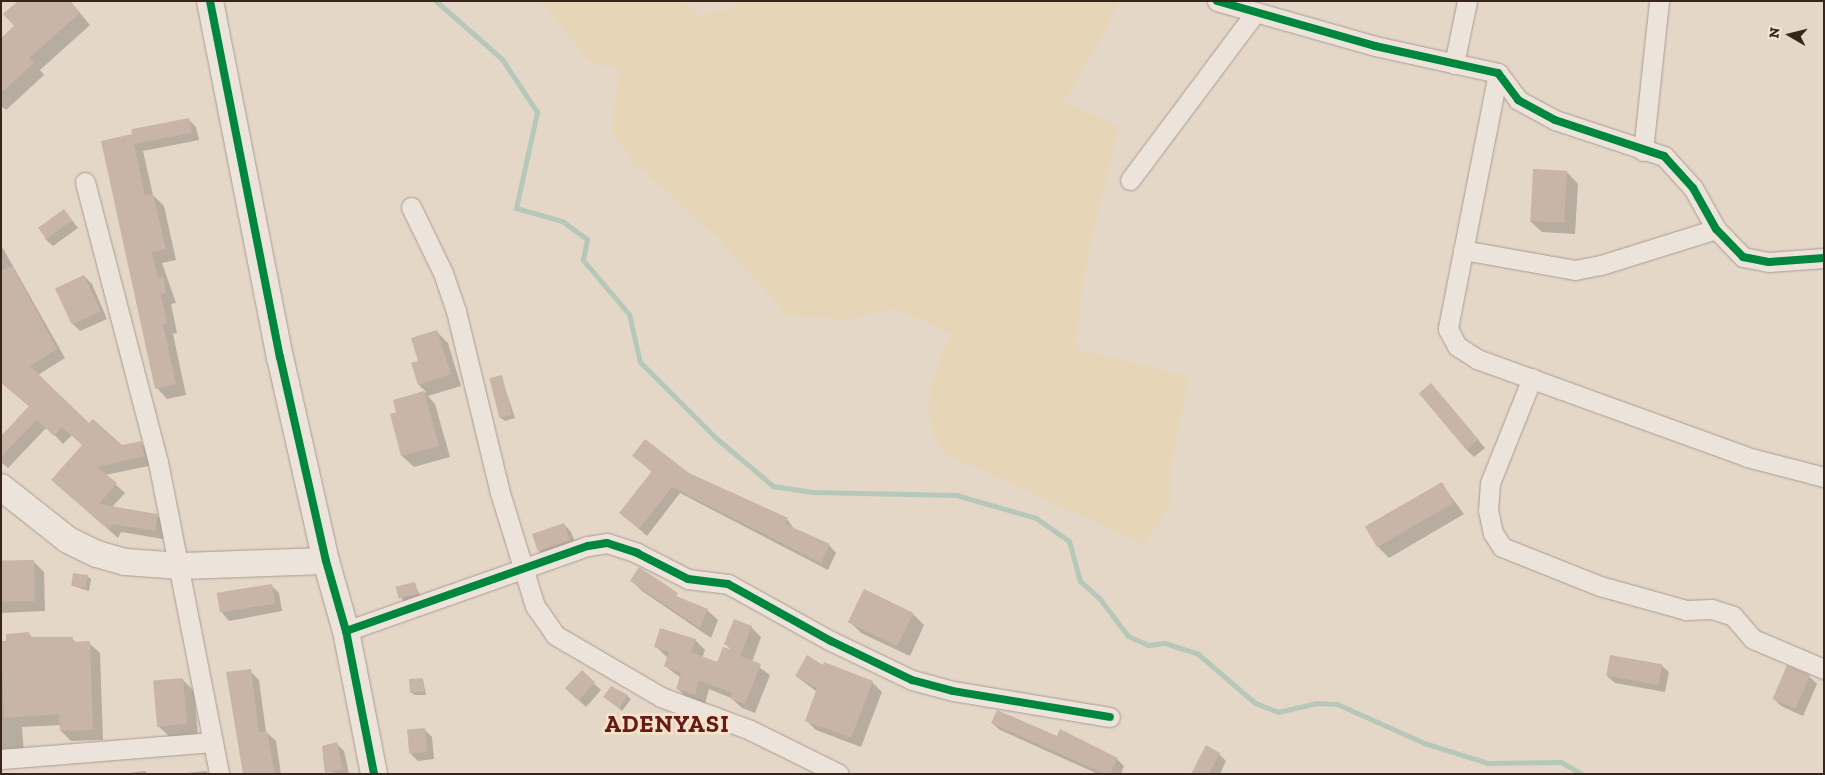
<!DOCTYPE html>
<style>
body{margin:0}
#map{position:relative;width:1825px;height:775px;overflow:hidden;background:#e5d7c8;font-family:"Zilla Slab",serif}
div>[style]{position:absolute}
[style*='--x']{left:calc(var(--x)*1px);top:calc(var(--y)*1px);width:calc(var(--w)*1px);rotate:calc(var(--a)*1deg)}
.farmland>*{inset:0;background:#e6d5b6}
.shadow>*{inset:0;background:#0003}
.stream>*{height:5px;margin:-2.5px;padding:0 2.5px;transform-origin:2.5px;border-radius:2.5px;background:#b5c8b9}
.building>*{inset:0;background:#c9b4a8;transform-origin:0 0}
.roads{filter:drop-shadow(0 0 1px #a99c92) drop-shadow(0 0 1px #a99c92)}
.street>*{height:19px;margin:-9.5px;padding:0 9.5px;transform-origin:9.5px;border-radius:9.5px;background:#ece4da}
.secondary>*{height:26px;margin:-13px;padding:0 13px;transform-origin:13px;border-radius:13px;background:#ece4da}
.cycleway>*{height:8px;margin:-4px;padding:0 4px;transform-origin:4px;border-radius:4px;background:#00873e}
span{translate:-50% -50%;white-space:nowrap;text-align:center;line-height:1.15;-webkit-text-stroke:5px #f8e4cc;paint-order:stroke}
.district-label{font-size:24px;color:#671a17;font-weight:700;letter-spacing:1px}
.frame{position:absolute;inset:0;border:2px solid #37241a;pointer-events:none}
.north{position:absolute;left:1765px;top:10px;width:50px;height:50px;-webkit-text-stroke:4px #f8e4cc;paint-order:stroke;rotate:278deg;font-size:14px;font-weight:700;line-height:20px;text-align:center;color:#37241a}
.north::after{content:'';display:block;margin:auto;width:18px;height:22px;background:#37241a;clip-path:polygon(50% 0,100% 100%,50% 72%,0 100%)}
</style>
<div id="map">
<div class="farmland">
<div style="clip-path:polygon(541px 1px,683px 1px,698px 15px,733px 8px,737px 1px,1119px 1px,1099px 43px,1064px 101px,1119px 127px,1087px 257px,1075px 348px,1188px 376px,1171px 467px,1169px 503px,1162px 520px,1144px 545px,944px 453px,935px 440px,928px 409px,932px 379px,950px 334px,897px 309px,848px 319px,788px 316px,718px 238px,630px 160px,611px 130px,620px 70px,589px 62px)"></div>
</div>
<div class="shadow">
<div style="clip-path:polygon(70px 1px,90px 25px,40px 70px,44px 75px,6px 110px,1px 106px,1px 40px)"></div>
<div style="clip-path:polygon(189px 120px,196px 127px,199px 140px,143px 151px,153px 195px,164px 206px,176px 260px,162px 263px,176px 303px,171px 304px,177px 333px,173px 334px,186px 395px,167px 399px,157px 388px,103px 142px,132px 136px,136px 140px)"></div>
<div style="clip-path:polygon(1567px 172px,1578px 184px,1575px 234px,1542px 232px,1530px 221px)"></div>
<div style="clip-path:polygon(64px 210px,78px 228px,53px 246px,45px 239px)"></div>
<div style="clip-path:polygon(1px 245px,65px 358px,38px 375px,89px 425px,121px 446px,140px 442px,149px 451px,153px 465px,105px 475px,125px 493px,112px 507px,156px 515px,165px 524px,163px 539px,121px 532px,118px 538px,62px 489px,83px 445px,72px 435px,63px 444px,47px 427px,8px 468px,1px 462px,1px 437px,30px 407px,1px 382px)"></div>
<div style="clip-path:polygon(84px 276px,92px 284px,107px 319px,80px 331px,73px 324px)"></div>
<div style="clip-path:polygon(436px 331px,448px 343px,461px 386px,428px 396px,435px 404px,450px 457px,414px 467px,402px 456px,391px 415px,398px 413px,394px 400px,426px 392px,419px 385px)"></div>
<div style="clip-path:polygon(501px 376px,515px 418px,505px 421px,501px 418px)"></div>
<div style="clip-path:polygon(1438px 392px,1485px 448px,1474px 457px,1467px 450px)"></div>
<div style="clip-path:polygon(634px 456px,688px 474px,787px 519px,794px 529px,829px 545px,836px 553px,828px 570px,680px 493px,647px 536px,621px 513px,652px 472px)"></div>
<div style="clip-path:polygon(1441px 483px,1464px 514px,1389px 558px,1378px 547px)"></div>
<div style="clip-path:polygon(564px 524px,571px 532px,577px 548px,547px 558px,539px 551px)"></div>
<div style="clip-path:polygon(33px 561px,44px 572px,45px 611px,1px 613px,1px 563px)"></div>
<div style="clip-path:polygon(639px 569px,684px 601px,707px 610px,718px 620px,711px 638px,642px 591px,632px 581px)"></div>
<div style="clip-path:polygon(87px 576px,91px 579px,89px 591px,73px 586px)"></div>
<div style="clip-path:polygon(414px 583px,421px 597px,404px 603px,397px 589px)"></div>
<div style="clip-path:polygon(271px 585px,279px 593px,282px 611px,229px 621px,222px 613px)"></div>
<div style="clip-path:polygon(913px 614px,924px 625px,910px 656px,861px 633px,849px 621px)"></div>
<div style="clip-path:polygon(751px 627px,761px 637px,752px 662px,770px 675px,755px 713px,742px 708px,731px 698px,709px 689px,705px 704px,688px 699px,678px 689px,681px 678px,665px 666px,668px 658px,655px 646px,695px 640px,705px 650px,702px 658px,718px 664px,733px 651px,725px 644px)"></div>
<div style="clip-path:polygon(29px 634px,34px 639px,72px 639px,77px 643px,89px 643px,100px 653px,103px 740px,71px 741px,61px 731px,61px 725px,22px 727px,24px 754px,1px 755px,1px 642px)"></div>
<div style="clip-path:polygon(1661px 665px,1669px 672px,1665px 692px,1615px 683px,1607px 676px)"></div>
<div style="clip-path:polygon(1787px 667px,1810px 677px,1817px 684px,1803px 716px,1781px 706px,1774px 699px)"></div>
<div style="clip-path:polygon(250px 671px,259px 680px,266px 732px,276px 741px,281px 774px,245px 774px)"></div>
<div style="clip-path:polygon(582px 672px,601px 690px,586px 707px,574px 696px)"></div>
<div style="clip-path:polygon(796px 676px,872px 682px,882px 692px,861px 747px,816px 730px,806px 720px,817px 692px)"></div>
<div style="clip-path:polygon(183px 680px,194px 691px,198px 735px,170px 737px,158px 726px)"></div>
<div style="clip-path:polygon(423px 680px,426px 695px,414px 695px,411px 692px)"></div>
<div style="clip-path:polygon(627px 696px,631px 699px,622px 711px,605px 697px)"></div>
<div style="clip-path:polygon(992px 723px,1057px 738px,1117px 759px,1124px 766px,1121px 774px,1098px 774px,1000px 730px)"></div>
<div style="clip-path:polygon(425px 730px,432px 737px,434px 759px,418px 761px,411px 754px)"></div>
<div style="clip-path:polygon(337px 744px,344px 751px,349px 774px,326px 772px,323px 758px)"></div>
<div style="clip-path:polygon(1219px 754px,1226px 761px,1220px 774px,1193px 774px)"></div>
<div style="clip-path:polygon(145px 771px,148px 774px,120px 774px)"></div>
<div style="clip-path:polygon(206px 771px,209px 774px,177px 774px)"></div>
</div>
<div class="stream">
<div style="--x:436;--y:1;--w:88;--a:41.3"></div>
<div style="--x:502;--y:59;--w:64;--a:56.6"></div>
<div style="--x:537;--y:112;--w:98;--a:102.3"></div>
<div style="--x:516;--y:208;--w:48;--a:15.8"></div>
<div style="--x:562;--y:221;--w:31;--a:36"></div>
<div style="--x:587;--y:239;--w:21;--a:101"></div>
<div style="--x:583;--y:260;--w:71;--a:49.6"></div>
<div style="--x:629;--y:314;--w:49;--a:77.1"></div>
<div style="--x:640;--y:362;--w:107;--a:45"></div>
<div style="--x:716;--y:438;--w:75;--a:40.1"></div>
<div style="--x:773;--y:486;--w:40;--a:8.5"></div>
<div style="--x:813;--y:492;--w:143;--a:1.2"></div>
<div style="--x:956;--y:495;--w:83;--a:16"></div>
<div style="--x:1036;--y:518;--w:40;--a:34.9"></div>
<div style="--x:1069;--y:541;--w:41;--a:74.6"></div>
<div style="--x:1080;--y:581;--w:27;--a:42"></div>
<div style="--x:1100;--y:599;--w:46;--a:52.9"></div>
<div style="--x:1128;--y:636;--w:22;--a:24"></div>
<div style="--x:1148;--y:645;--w:17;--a:-7"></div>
<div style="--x:1165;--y:643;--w:35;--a:18"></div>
<div style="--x:1198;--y:654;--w:75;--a:40.7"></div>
<div style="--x:1255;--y:703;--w:25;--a:21"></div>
<div style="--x:1278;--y:712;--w:39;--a:-13"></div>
<div style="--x:1316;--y:703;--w:21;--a:3"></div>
<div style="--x:1337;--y:704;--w:95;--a:24.1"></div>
<div style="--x:1424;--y:743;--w:67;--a:17.4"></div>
<div style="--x:1488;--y:763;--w:73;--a:-0.8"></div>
<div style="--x:1561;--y:762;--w:24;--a:30"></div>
</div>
<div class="building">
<div style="clip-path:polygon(18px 1px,70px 1px,80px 13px,29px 58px,34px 63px,1px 93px,1px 38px,14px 26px,3px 14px)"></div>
<div style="left:189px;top:118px;width:15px;height:59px;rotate:79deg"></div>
<div style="clip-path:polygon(132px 134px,145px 196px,153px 194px,166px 249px,152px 252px,158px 278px,163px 277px,166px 293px,161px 294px,167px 323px,163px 324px,176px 384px,155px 389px,101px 141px)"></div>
<div style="left:1533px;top:169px;width:34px;height:52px;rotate:3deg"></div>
<div style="left:64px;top:209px;width:14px;height:32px;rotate:54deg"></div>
<div style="clip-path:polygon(12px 266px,57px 349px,30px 366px,89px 423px,93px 419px,122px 445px,141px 441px,145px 456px,97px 467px,117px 483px,99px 504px,157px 514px,155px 531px,112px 524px,109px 530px,51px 480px,82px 445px,62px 427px,54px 436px,37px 420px,1px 457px,1px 436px,29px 406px,1px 383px,1px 270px)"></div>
<div style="left:84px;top:275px;width:40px;height:32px;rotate:65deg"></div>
<div style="clip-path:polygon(437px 330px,451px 374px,418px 385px,411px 363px,418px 361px,411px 338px)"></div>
<div style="left:502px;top:375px;width:41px;height:13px;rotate:76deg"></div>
<div style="left:1431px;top:383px;width:74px;height:16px;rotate:50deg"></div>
<div style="clip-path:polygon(424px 391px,439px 446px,401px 456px,390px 414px,396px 412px,393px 400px)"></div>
<div style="clip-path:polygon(645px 439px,689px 473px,788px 518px,785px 524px,830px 544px,821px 563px,672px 487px,639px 529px,619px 513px,652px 471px,632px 456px)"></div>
<div style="left:1442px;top:482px;width:24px;height:89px;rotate:60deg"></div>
<div style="left:564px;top:523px;width:18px;height:34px;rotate:71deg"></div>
<div style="left:34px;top:560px;width:41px;height:33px;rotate:89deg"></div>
<div style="clip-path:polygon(639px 567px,678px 593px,676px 596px,708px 609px,700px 628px,630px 581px)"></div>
<div style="left:73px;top:573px;width:15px;height:13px;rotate:8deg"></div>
<div style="left:415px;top:582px;width:12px;height:20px;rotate:76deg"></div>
<div style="left:272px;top:584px;width:20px;height:56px;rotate:81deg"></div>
<div style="left:864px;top:589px;width:55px;height:37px;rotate:26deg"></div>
<div style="clip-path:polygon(734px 619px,752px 626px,740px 656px,761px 664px,745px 704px,730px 698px,732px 693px,699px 680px,695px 695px,676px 689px,681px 673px,664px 666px,669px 652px,654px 647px,660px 628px,696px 639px,691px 652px,717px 662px,723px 647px,733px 650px,724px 644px)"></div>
<div style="clip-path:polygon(29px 632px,30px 637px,73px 637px,73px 642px,90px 641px,93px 730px,60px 731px,59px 714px,4px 718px,1px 641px,6px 641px,6px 634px)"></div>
<div style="clip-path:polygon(807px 655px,823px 665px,824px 662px,873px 681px,851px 738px,805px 721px,817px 688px,795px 676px)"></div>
<div style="left:1610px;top:655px;width:53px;height:21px;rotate:10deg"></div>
<div style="left:1787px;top:665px;width:25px;height:37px;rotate:23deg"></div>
<div style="clip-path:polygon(251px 669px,259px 732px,267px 731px,275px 774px,243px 774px,226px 672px)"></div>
<div style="left:582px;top:670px;width:18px;height:25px;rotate:43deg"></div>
<div style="left:183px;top:678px;width:46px;height:30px;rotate:85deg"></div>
<div style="left:423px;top:678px;width:14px;height:14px;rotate:86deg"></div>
<div style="clip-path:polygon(611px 686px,628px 695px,619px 708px,603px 697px)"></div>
<div style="clip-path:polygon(997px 710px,1057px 736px,1060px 729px,1118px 758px,1110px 774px,1105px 774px,991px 723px)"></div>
<div style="left:425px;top:728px;width:24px;height:18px;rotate:85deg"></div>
<div style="clip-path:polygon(337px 742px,343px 769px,325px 773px,322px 746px)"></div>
<div style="clip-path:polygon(1206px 745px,1220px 753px,1209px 774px,1191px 774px)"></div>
</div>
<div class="roads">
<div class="street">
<div style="--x:1217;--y:1;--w:164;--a:15.9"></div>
<div style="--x:1375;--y:46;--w:126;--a:12.4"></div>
<div style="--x:1498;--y:73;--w:34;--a:53"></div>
<div style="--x:1518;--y:100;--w:42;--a:28.4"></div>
<div style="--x:1555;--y:120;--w:115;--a:18.3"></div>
<div style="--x:1664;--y:156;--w:43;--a:47.8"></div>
<div style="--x:1693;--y:188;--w:47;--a:60.7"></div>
<div style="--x:1716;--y:229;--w:39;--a:46"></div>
<div style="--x:1743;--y:257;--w:26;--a:11"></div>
<div style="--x:1769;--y:262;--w:55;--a:-4.2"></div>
<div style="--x:1454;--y:64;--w:64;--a:-78.3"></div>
<div style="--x:1498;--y:73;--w:261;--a:101.1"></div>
<div style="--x:1448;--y:329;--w:19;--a:62"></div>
<div style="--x:1457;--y:346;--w:24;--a:33"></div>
<div style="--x:1477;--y:359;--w:287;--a:19.9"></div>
<div style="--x:1747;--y:457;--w:80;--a:14.6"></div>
<div style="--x:1643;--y:151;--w:151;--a:-83.9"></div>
<div style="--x:1130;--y:180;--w:207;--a:-53.2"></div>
<div style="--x:85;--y:182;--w:289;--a:75.4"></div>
<div style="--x:158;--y:462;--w:318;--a:78.9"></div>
<div style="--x:411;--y:207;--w:73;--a:64.1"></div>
<div style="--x:443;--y:273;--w:40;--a:71.1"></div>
<div style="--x:456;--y:311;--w:187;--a:76.4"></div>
<div style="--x:500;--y:493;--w:118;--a:72.8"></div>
<div style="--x:535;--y:606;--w:35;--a:55"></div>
<div style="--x:555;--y:635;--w:123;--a:30.3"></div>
<div style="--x:661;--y:697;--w:95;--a:20.3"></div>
<div style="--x:750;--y:730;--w:99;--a:26.3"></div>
<div style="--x:1463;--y:250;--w:114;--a:10.1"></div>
<div style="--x:1575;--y:270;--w:26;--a:-11"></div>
<div style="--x:1601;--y:265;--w:121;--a:-17.4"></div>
<div style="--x:1532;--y:378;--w:113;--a:111.8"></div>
<div style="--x:1490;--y:483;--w:27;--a:94"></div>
<div style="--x:1488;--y:510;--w:24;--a:78"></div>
<div style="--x:1493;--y:533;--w:17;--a:57"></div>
<div style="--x:1502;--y:547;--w:105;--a:21.7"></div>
<div style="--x:1600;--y:586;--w:89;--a:15.6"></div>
<div style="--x:1686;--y:610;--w:26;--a:-2"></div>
<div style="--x:1712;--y:609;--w:22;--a:18"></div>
<div style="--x:1733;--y:616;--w:30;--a:49"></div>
<div style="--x:1753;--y:639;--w:77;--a:22.9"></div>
<div style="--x:346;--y:631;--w:256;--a:-19.4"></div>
<div style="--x:588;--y:546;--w:19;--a:-9"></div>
<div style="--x:607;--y:543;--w:32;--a:18"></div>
<div style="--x:637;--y:553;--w:57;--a:27"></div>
<div style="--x:688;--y:579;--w:40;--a:7.1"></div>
<div style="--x:728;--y:584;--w:118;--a:29"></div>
<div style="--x:831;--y:641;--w:90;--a:25.7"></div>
<div style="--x:912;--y:680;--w:42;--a:15"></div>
<div style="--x:953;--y:691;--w:159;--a:9.4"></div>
<div style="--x:1;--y:759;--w:212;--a:-4.6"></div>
</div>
<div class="secondary">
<div style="--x:210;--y:1;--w:363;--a:78.9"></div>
<div style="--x:280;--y:357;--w:209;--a:77.3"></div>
<div style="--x:326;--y:561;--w:73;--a:74.1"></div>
<div style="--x:346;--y:631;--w:146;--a:78.9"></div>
<div style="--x:1;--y:487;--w:85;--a:38.3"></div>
<div style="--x:68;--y:540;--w:32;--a:26"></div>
<div style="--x:97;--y:554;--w:29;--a:16"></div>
<div style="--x:125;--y:562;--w:56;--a:4.1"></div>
<div style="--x:181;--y:566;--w:145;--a:-2"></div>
</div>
</div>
<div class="cycleway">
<div style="--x:210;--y:1;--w:363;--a:78.9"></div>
<div style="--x:280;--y:357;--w:209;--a:77.3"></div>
<div style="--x:326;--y:561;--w:73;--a:74.1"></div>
<div style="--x:346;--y:631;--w:146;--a:78.9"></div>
<div style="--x:1217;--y:1;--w:164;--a:15.9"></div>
<div style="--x:1375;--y:46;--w:126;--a:12.4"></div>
<div style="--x:1498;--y:73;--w:34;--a:53"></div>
<div style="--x:1518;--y:100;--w:42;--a:28.4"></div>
<div style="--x:1555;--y:120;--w:115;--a:18.3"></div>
<div style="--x:1664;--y:156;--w:43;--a:47.8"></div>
<div style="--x:1693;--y:188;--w:47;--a:60.7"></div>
<div style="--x:1716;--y:229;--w:39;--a:46"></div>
<div style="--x:1743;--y:257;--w:26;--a:11"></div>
<div style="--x:1769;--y:262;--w:55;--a:-4.2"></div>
<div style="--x:346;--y:631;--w:256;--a:-19.4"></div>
<div style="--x:588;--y:546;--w:19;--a:-9"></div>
<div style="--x:607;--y:543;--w:32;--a:18"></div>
<div style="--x:637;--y:553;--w:57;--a:27"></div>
<div style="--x:688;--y:579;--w:40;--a:7.1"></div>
<div style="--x:728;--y:584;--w:118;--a:29"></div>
<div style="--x:831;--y:641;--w:90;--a:25.7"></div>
<div style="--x:912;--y:680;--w:42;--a:15"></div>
<div style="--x:953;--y:691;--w:159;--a:9.4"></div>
</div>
<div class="district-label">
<span style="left:667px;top:724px">ADENYASI</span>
</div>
<div class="frame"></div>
<div class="north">N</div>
</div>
